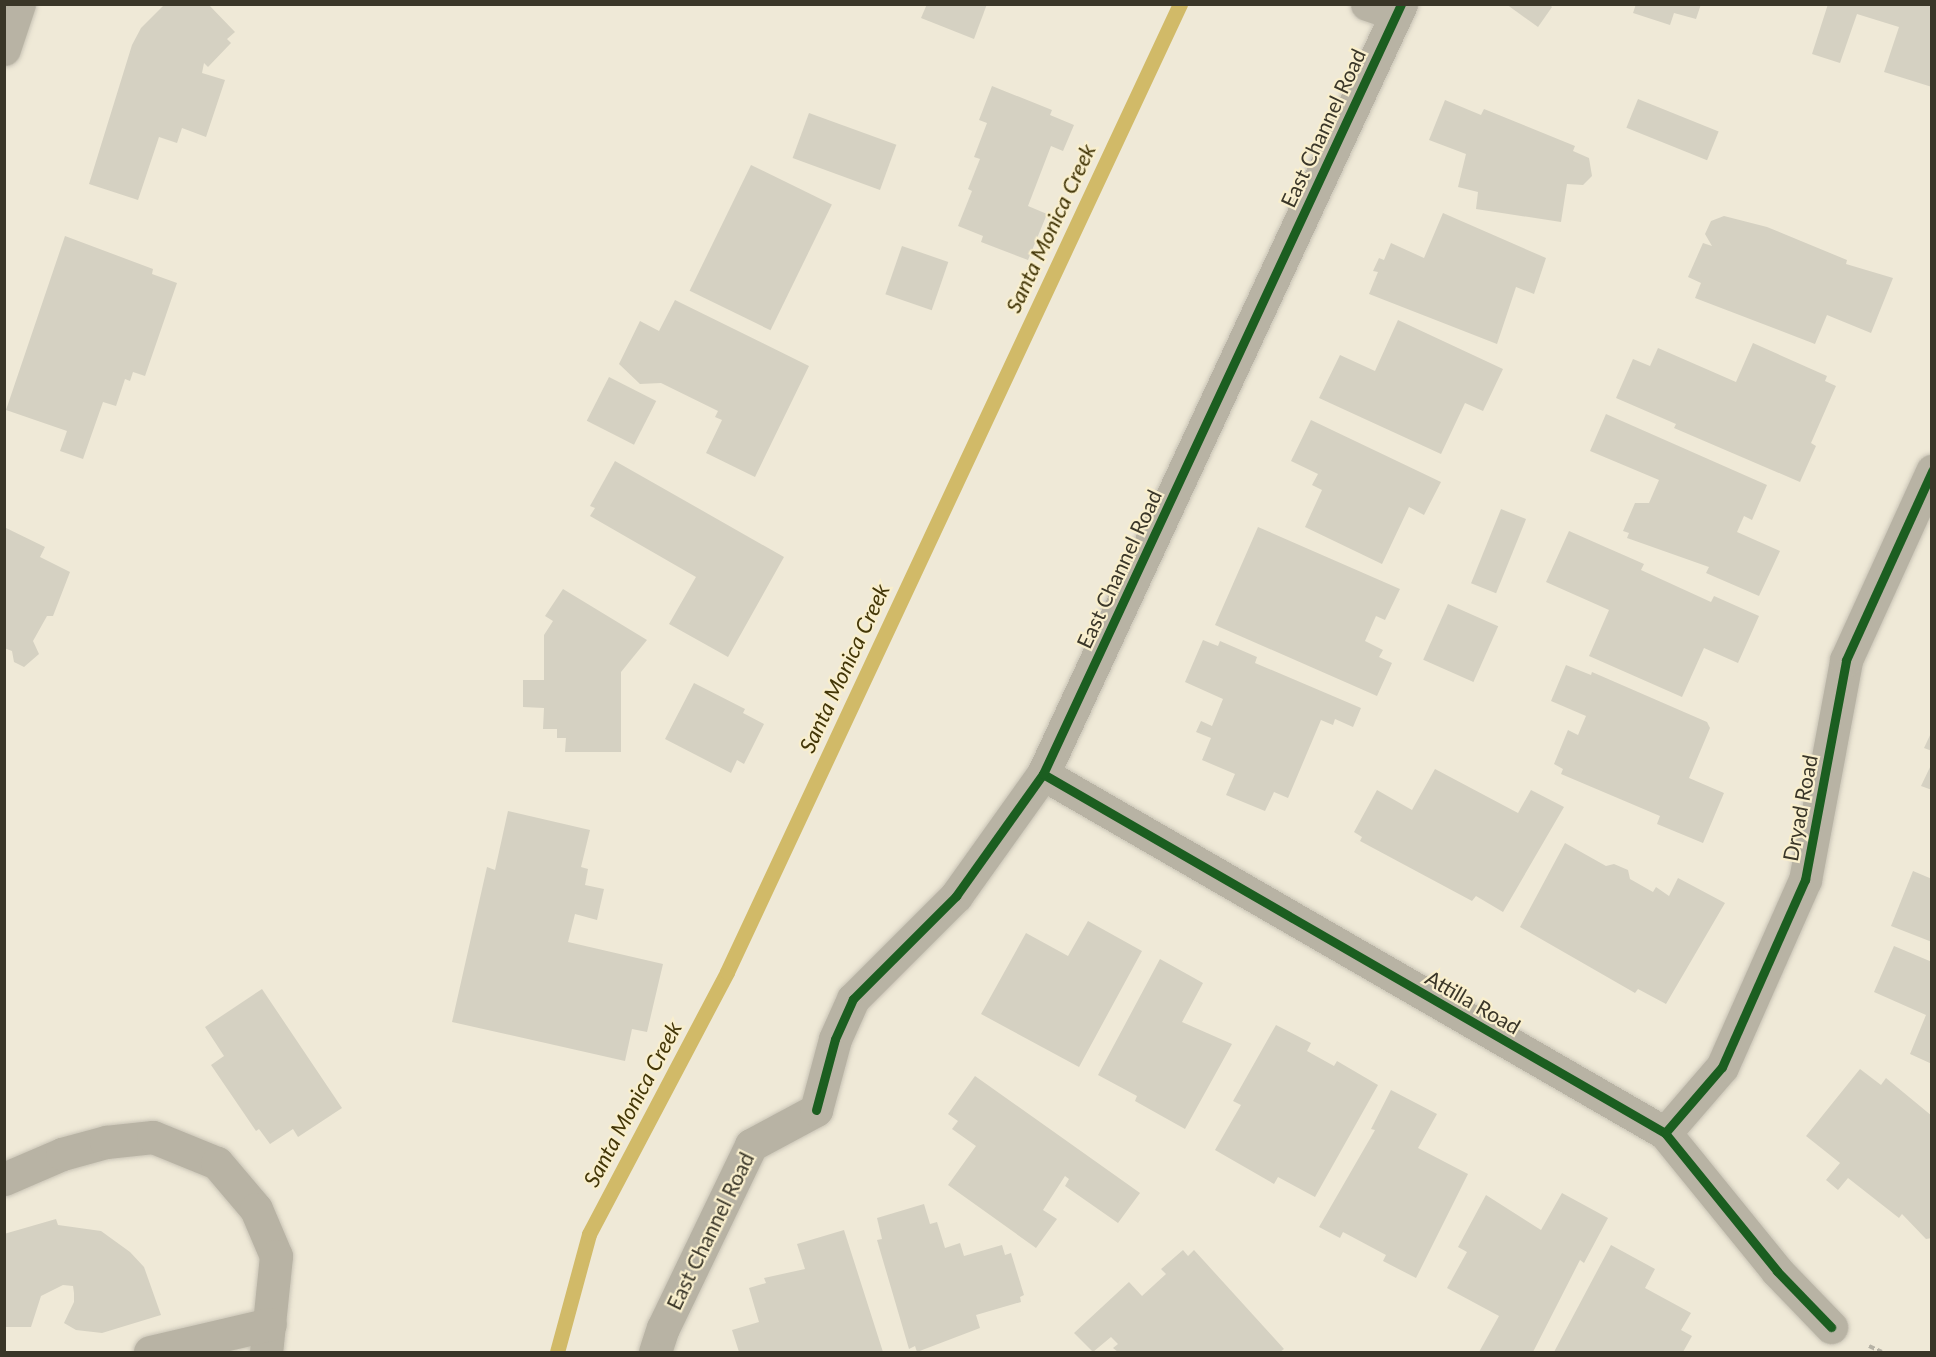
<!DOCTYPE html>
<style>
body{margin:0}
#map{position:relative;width:1936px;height:1357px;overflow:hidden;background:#efe9d7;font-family:Lato,sans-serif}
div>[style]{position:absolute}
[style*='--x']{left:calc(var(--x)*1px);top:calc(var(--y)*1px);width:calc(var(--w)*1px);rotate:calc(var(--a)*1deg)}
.stream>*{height:15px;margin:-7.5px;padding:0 7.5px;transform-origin:7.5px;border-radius:7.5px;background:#d1ba68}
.building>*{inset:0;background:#d5d1c2;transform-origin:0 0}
.path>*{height:4px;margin-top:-2px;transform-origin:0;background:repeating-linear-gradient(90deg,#b6b2a5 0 6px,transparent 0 9px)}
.roads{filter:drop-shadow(0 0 2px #c9c4b6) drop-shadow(0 0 2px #c9c4b6)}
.minor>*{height:33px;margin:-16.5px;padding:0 16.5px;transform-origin:16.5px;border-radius:16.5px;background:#b8b3a4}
.cycleway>*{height:9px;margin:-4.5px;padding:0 4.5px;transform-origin:4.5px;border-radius:4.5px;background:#1b5e20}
span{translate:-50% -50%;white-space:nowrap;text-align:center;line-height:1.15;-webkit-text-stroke:4.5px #f9efcd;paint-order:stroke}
.street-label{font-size:21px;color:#3a3628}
.water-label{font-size:22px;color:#433607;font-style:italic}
.frame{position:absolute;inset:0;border:6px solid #3a3628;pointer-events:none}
</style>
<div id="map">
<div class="stream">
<div style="--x:557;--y:1352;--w:122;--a:-74.8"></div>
<div style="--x:589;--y:1234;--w:296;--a:-62.2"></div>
<div style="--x:727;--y:972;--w:1069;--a:-64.92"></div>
</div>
<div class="building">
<div style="clip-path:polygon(165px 4px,208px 4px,235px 32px,227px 39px,231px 43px,208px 67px,204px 63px,202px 73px,225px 80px,206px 137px,182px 128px,177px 143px,159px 137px,138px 200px,89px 184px,132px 45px,141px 28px)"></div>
<div style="clip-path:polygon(927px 4px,987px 4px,974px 39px,921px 18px)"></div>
<div style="clip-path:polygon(1506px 4px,1549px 4px,1552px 7px,1538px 27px)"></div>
<div style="clip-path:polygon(1636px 4px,1701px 4px,1696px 19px,1674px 13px,1670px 25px,1633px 13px)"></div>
<div style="clip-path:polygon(1828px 4px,1932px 4px,1932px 87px,1884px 72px,1899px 27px,1857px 14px,1840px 63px,1812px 54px)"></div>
<div style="clip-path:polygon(992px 86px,1052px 110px,1050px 115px,1074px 125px,1063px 151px,1051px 146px,1028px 206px,1047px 214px,1028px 260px,981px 242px,983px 236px,958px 226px,972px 191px,968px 189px,980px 159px,974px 157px,987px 123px,979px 120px)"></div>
<div style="left:1638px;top:99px;width:87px;height:31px;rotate:22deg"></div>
<div style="clip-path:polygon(1445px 100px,1481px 115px,1484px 109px,1575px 146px,1573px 151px,1589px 158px,1592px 176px,1583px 185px,1567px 184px,1561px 222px,1476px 209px,1478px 192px,1458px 187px,1466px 154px,1429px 140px)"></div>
<div style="left:809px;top:113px;width:93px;height:48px;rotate:20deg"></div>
<div style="left:751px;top:165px;width:90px;height:140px;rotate:26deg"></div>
<div style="clip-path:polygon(1443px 213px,1546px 258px,1534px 294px,1516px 287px,1497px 344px,1369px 294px,1378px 272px,1373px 271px,1379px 258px,1384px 260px,1391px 243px,1424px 258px)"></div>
<div style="clip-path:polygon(1724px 216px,1767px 227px,1847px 260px,1846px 264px,1893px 278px,1871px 333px,1827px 315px,1815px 344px,1695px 298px,1701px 283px,1688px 277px,1703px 243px,1712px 246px,1705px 234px,1711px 221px)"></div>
<div style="clip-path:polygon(65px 236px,153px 269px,152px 274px,177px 283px,145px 376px,133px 372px,130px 381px,125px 379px,116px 406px,103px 402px,83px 459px,60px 451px,67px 431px,6px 410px)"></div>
<div style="left:902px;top:246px;width:49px;height:51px;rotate:19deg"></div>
<div style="clip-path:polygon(675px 300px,809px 366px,755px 477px,706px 453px,722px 420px,715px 417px,718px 411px,661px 383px,640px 384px,619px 364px,640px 321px,659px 331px)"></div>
<div style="clip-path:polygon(1398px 320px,1503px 369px,1483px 411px,1465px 403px,1441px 454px,1319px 398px,1340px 355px,1375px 371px)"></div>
<div style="clip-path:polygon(1753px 343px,1827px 376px,1825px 381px,1836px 386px,1811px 443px,1816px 446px,1800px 482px,1674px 428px,1676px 424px,1616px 398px,1633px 359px,1650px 366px,1658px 348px,1736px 382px)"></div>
<div style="left:609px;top:377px;width:53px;height:49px;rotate:27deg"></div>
<div style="clip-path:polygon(1606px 414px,1767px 485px,1752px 520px,1744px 516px,1737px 532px,1780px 551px,1759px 596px,1706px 573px,1709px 567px,1627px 538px,1629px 533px,1623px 531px,1635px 503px,1649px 503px,1659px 480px,1590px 451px)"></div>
<div style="clip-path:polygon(1311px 420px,1441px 482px,1424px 515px,1409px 507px,1382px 564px,1305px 527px,1322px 490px,1312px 485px,1318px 474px,1291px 461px)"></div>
<div style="clip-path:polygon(615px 461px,784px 557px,728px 657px,669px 624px,696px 577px,590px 516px,595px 508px,590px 506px)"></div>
<div style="left:1501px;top:509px;width:27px;height:80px;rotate:22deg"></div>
<div style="clip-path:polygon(4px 527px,45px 547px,40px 557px,70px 572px,53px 616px,47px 616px,33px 641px,39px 654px,24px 667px,14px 662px,12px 651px,4px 648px)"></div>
<div style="clip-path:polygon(1258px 527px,1400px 589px,1385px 620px,1376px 616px,1365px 641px,1383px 650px,1379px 657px,1392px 663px,1377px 696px,1215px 625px)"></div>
<div style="clip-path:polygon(1569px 531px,1644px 564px,1641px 570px,1711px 602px,1714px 596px,1759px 616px,1738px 663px,1704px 648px,1682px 697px,1589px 656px,1609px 610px,1546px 582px)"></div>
<div style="clip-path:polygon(563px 589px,647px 640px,621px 672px,621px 752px,565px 752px,566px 738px,557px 738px,557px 729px,543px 729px,544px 708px,523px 707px,523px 680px,544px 680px,544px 635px,553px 621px,545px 616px)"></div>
<div style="left:1448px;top:604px;width:55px;height:61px;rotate:24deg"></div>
<div style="clip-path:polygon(1203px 640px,1218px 646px,1220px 641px,1257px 657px,1255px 663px,1361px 708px,1353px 727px,1335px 719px,1333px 725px,1321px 720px,1288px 798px,1274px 792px,1265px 811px,1226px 795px,1235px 774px,1202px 760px,1211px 738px,1196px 732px,1201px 721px,1212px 726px,1223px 699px,1185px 682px)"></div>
<div style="clip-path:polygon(1566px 665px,1591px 675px,1592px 672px,1707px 722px,1710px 728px,1689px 778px,1724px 793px,1703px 843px,1657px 824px,1660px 816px,1561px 774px,1563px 769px,1554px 764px,1568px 730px,1578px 735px,1586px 716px,1551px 701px)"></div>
<div style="clip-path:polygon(694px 683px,745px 709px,743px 713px,764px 724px,744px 764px,737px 760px,731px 773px,665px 739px)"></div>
<div style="clip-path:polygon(1932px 731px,1932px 751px,1924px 748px)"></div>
<div style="clip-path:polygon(1932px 763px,1932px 790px,1921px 786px)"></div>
<div style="clip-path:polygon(1435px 769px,1518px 813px,1531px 790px,1564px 807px,1503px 912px,1476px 896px,1472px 901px,1360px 841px,1362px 837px,1354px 832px,1377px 790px,1412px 810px)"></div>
<div style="clip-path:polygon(508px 811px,590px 830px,581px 867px,588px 869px,585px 885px,604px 889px,597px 920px,575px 914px,568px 942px,663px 964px,647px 1032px,632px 1029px,625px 1061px,452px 1022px,487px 867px,495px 870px)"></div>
<div style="clip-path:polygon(1565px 843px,1606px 866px,1614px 864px,1628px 870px,1630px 879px,1653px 892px,1656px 887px,1669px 896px,1678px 878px,1725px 903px,1666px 1004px,1638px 989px,1635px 993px,1520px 927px)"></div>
<div style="clip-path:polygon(1913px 871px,1932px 879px,1932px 942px,1891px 926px)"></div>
<div style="clip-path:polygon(1088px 921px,1142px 951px,1079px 1067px,981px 1014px,1026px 933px,1068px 956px)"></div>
<div style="clip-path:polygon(1894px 946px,1932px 962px,1932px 1064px,1910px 1054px,1926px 1015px,1874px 992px)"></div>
<div style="clip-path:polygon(1160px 959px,1203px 983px,1182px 1022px,1232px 1044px,1185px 1129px,1135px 1101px,1137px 1096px,1098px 1075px)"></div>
<div style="clip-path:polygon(262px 989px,342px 1108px,298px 1137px,293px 1129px,270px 1144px,259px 1129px,256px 1131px,211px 1065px,224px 1056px,205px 1027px)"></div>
<div style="clip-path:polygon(1276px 1025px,1311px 1043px,1307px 1051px,1334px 1066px,1337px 1061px,1378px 1085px,1315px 1197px,1278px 1177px,1274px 1184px,1215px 1150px,1241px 1105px,1233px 1101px)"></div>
<div style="clip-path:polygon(1860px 1069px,1881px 1085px,1886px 1078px,1932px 1116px,1932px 1238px,1926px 1239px,1902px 1214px,1899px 1218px,1848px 1178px,1838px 1190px,1826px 1180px,1840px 1163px,1806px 1136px)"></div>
<div style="clip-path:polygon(975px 1076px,1140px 1193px,1118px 1223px,1065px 1186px,1069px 1179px,1065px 1176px,1043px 1210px,1057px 1219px,1036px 1248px,948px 1185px,976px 1146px,952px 1129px,958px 1121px,948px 1114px)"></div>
<div style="clip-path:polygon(1391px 1090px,1437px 1114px,1418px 1148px,1468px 1174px,1416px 1278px,1383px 1261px,1386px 1255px,1343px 1232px,1340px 1238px,1319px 1227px,1375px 1130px,1371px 1129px)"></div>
<div style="clip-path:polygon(1562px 1193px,1608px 1218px,1584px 1263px,1580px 1260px,1533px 1352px,1479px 1352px,1499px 1316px,1447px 1288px,1467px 1252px,1458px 1247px,1486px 1195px,1541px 1230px)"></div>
<div style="clip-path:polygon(924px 1204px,930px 1224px,937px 1222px,945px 1248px,960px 1243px,964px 1256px,1002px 1245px,1005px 1255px,1011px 1253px,1024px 1295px,1020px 1297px,1021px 1302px,976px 1315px,980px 1328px,917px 1352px,915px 1346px,909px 1349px,877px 1240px,882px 1239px,877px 1218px)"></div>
<div style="clip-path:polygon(56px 1219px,58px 1225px,101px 1231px,130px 1252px,144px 1267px,161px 1315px,102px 1333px,76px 1330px,64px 1323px,74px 1302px,74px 1293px,73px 1286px,63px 1285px,41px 1296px,31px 1327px,4px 1327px,4px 1234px)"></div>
<div style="clip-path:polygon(844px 1230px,883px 1352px,739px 1352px,732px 1330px,759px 1322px,749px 1288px,766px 1283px,764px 1278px,805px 1269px,797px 1244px)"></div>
<div style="clip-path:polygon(1611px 1245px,1655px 1269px,1645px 1288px,1691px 1313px,1681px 1330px,1692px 1336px,1683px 1352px,1554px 1352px)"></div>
<div style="clip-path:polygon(1183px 1250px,1188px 1256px,1194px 1250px,1284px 1349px,1280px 1352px,1118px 1352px,1113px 1348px,1118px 1344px,1111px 1337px,1093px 1352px,1074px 1333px,1129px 1282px,1142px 1296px,1166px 1274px,1161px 1269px)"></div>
</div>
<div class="path">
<div style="--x:1869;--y:1346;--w:14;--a:25"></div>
</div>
<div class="roads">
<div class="minor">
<div style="--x:1367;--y:4;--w:31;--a:19"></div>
<div style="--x:4;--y:49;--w:47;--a:-71.6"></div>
<div style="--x:1043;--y:774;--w:718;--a:29.99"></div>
<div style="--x:1665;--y:1133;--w:178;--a:50.9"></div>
<div style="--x:1777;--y:1271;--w:78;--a:46"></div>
<div style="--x:1665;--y:1133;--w:87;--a:-49.2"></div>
<div style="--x:1722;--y:1067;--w:205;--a:-66.1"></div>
<div style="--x:1805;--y:880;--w:224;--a:-79.4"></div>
<div style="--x:1846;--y:660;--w:208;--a:-65.5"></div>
<div style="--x:4;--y:1179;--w:63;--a:-23.3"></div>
<div style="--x:62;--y:1154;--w:46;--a:-15.3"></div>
<div style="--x:106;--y:1142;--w:47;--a:-6.1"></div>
<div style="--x:153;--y:1137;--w:69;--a:22.1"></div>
<div style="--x:217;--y:1163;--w:60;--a:49.7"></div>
<div style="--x:256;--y:1209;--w:51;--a:66.9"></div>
<div style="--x:276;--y:1256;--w:97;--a:95.9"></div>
<div style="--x:150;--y:1352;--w:123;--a:-13.1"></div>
<div style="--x:655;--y:1352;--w:25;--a:-72"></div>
<div style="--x:663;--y:1328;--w:203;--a:-64.3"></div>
<div style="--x:751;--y:1145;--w:74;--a:-28.3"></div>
<div style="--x:816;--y:1110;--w:73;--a:-75"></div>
<div style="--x:835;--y:1039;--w:44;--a:-65.8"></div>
<div style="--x:853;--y:999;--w:146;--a:-45"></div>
<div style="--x:956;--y:896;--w:150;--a:-54.5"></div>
<div style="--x:1043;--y:774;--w:849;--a:-65.06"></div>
</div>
</div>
<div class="cycleway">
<div style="--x:1043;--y:774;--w:718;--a:29.99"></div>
<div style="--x:1665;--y:1133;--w:178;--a:50.9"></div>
<div style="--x:1777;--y:1271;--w:78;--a:46"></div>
<div style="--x:816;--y:1110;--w:73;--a:-75"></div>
<div style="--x:835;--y:1039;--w:44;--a:-65.8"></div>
<div style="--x:853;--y:999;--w:146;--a:-45"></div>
<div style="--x:956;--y:896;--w:150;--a:-54.5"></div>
<div style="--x:1043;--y:774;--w:849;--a:-65.06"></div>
<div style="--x:1665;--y:1133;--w:87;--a:-49.2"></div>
<div style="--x:1722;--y:1067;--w:205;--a:-66.1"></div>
<div style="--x:1805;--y:880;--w:224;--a:-79.4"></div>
<div style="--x:1846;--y:660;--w:208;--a:-65.5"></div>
</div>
<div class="street-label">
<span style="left:1323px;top:128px;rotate:-65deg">East Channel Road</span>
<span style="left:1119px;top:569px;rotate:-65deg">East Channel Road</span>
<span style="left:1800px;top:808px;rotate:-79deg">Dryad Road</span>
<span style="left:1473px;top:1002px;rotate:30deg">Attilla Road</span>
<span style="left:710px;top:1231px;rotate:-64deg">East Channel Road</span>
</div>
<div class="water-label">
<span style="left:1050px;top:228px;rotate:-65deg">Santa Monica Creek</span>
<span style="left:844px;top:668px;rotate:-65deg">Santa Monica Creek</span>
<span style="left:632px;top:1104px;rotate:-62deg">Santa Monica Creek</span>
</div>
<div class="frame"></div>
</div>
